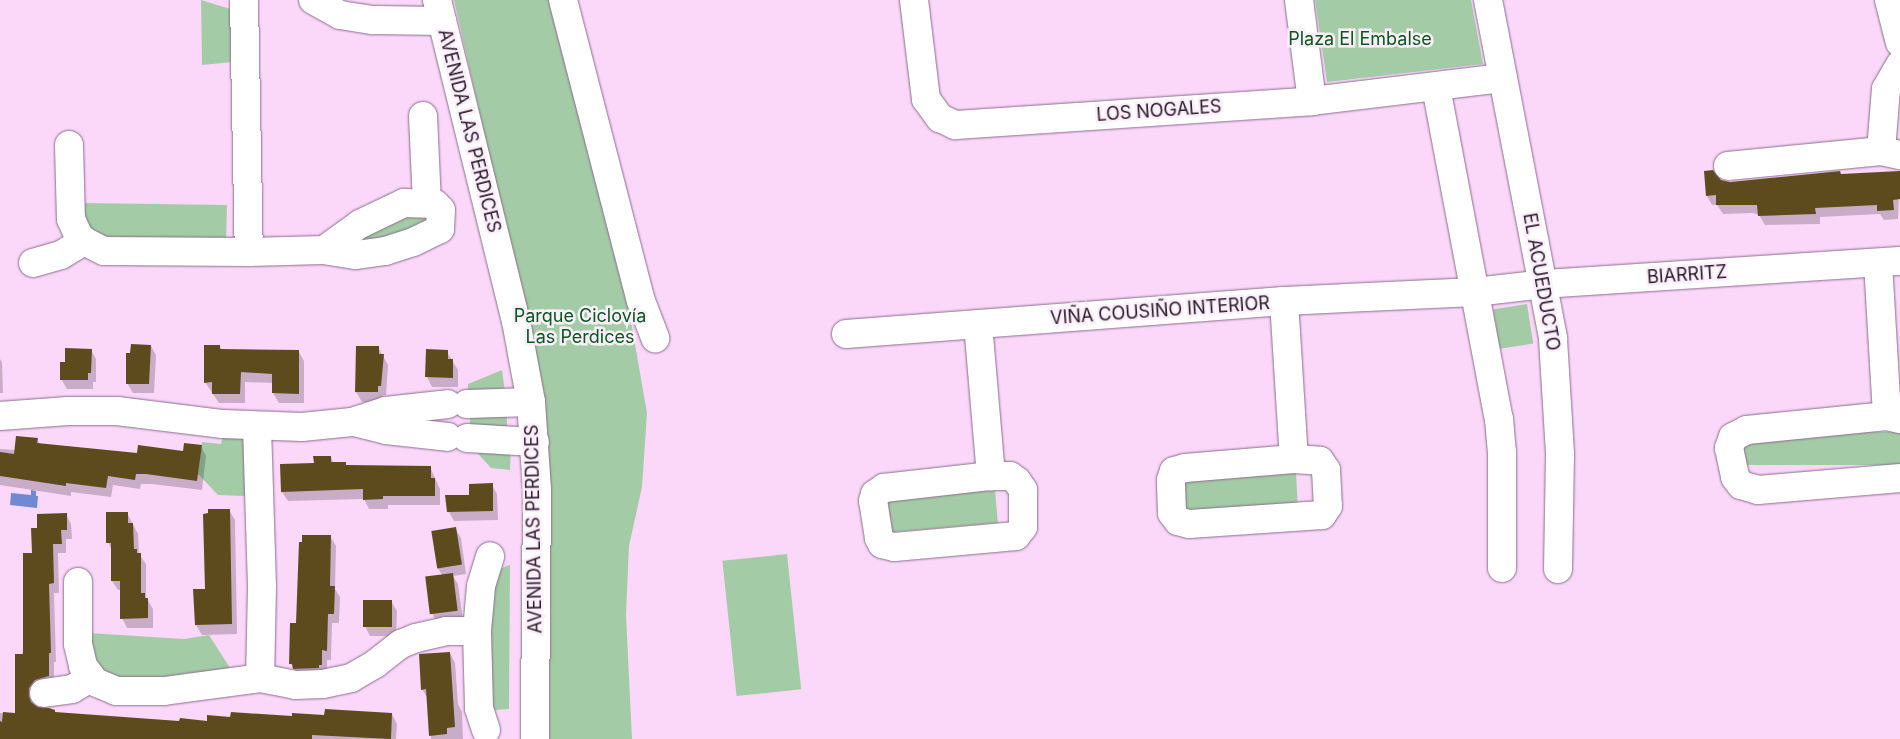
<!DOCTYPE html>
<meta charset="utf-8">
<style>
body{margin:0}
#map{position:relative;width:1900px;height:739px;overflow:hidden;background:#fbd8fa;font-family:Inter,sans-serif}
div>[style]{position:absolute}
[style*='--x']{left:calc(var(--x)*1px);top:calc(var(--y)*1px);width:calc(var(--w)*1px);rotate:calc(var(--a)*1deg)}
.green>*{inset:0;background:#a3cca6;transform-origin:0 0}
.water>*{inset:0;background:#6d8ad2}
.shadow>*{inset:0;background:#0003}
.building>*{inset:0;background:#5e4b1d;transform-origin:0 0}
.roads{filter:drop-shadow(0 0 1px #8c6d8c) drop-shadow(0 0 1px #8c6d8c)}
.minor>*{height:28px;margin:-14px;padding:0 14px;transform-origin:14px;border-radius:14px;background:#fff}
span{translate:-50% -50%;white-space:nowrap;text-align:center;line-height:1.15;-webkit-text-stroke:5px #fceefb;paint-order:stroke}
.park-label{font-size:18px;color:#09571e}
.street-label{font-size:18px;color:#271b27}
</style>
<div id="map">
<div class="green">
<div style="clip-path:polygon(201px 0,237px 11px,233px 62px,202px 65px)"></div>
<div style="clip-path:polygon(454px 0,551px 0,628px 304px,647px 413px,642px 487px,629px 546px,626px 615px,632px 739px,549px 739px,549px 487px,528px 326px)"></div>
<div style="clip-path:polygon(1315px 0,1471px 0,1483px 64px,1327px 82px)"></div>
<div style="clip-path:polygon(80px 203px,227px 205px,226px 243px,108px 241px,89px 233px)"></div>
<div style="clip-path:polygon(425px 207px,433px 225px,358px 247px,353px 238px)"></div>
<div style="left:1527px;top:304px;width:40px;height:34px;rotate:81deg"></div>
<div style="clip-path:polygon(502px 370px,505px 392px,468px 391px,468px 384px)"></div>
<div style="left:470px;top:414px;width:37px;height:15px"></div>
<div style="left:1900px;top:432px;width:33px;height:157px;rotate:90deg"></div>
<div style="clip-path:polygon(223px 434px,247px 436px,246px 496px,218px 495px,198px 474px,202px 442px,221px 444px)"></div>
<div style="clip-path:polygon(511px 446px,510px 470px,491px 468px,472px 447px)"></div>
<div style="left:1296px;top:472px;width:33px;height:112px;rotate:87deg"></div>
<div style="left:995px;top:490px;width:33px;height:111px;rotate:85deg"></div>
<div style="left:787px;top:554px;width:136px;height:65px;rotate:84deg"></div>
<div style="clip-path:polygon(510px 565px,509px 709px,495px 710px,485px 706px,483px 635px,499px 569px)"></div>
<div style="clip-path:polygon(89px 633px,184px 639px,209px 635px,230px 668px,132px 684px,96px 668px)"></div>
</div>
<div class="water">
<div style="clip-path:polygon(31px 490px,36px 491px,36px 496px,38px 496px,37px 508px,10px 505px,11px 493px,31px 495px)"></div>
</div>
<div class="shadow">
<div style="clip-path:polygon(1900px 172px,1898px 219px,1884px 220px,1880px 214px,1820px 217px,1820px 224px,1765px 225px,1759px 215px,1753px 213px,1723px 214px,1717px 205px,1712px 205px,1707px 196px,1720px 181px,1729px 183px)"></div>
<div style="clip-path:polygon(151px 346px,156px 355px,154px 393px,133px 393px,127px 383px)"></div>
<div style="clip-path:polygon(220px 346px,222px 351px,299px 352px,304px 361px,304px 403px,279px 403px,273px 393px,273px 383px,245px 382px,245px 403px,219px 403px,205px 382px)"></div>
<div style="clip-path:polygon(378px 347px,388px 365px,386px 395px,383px 395px,383px 402px,362px 402px,356px 392px)"></div>
<div style="clip-path:polygon(91px 350px,96px 359px,96px 382px,93px 382px,93px 389px,67px 389px,61px 379px,66px 364px)"></div>
<div style="clip-path:polygon(427px 351px,447px 352px,458px 370px,458px 387px,432px 387px,427px 377px)"></div>
<div style="clip-path:polygon(0 359px,2px 362px,3px 393px,0 393px)"></div>
<div style="clip-path:polygon(37px 439px,40px 444px,138px 455px,184px 453px,201px 446px,206px 456px,202px 490px,152px 484px,141px 484px,140px 489px,113px 485px,111px 497px,71px 492px,71px 496px,0 485px,0 449px,16px 450px)"></div>
<div style="clip-path:polygon(331px 457px,334px 464px,345px 463px,347px 466px,430px 467px,440px 489px,440px 505px,388px 505px,388px 509px,369px 509px,364px 499px,288px 501px,282px 492px,315px 464px)"></div>
<div style="clip-path:polygon(492px 485px,497px 494px,498px 520px,454px 521px,449px 512px)"></div>
<div style="clip-path:polygon(229px 510px,235px 520px,237px 634px,202px 635px,196px 625px,195px 590px,206px 590px)"></div>
<div style="clip-path:polygon(127px 513px,138px 534px,139px 554px,146px 564px,146px 597px,153px 609px,153px 628px,127px 628px,122px 618px,121px 590px,118px 590px,112px 581px,112px 551px,108px 542px)"></div>
<div style="clip-path:polygon(66px 514px,71px 524px,72px 539px,66px 539px,66px 553px,58px 553px,59px 593px,54px 593px,56px 662px,54px 662px,54px 686px,34px 698px,33px 705px,37px 708px,55px 711px,56px 714px,181px 722px,208px 723px,232px 718px,392px 714px,397px 724px,396px 739px,0 739px,0 713px,16px 714px,33px 554px,38px 529px)"></div>
<div style="clip-path:polygon(455px 528px,461px 538px,466px 574px,453px 576px,458px 584px,463px 621px,438px 625px,433px 615px,427px 578px,442px 575px,438px 568px)"></div>
<div style="clip-path:polygon(330px 536px,336px 546px,335px 589px,340px 597px,339px 623px,332px 623px,331px 660px,327px 660px,327px 674px,296px 673px,291px 664px,298px 625px)"></div>
<div style="clip-path:polygon(391px 601px,397px 611px,396px 636px,370px 636px,365px 626px)"></div>
<div style="clip-path:polygon(450px 653px,455px 663px,458px 704px,462px 712px,463px 739px,431px 739px,428px 699px,422px 689px)"></div>
</div>
<div class="building">
<div style="clip-path:polygon(1713px 170px,1721px 180px,1730px 182px,1840px 171px,1841px 174px,1900px 171px,1900px 199px,1893px 200px,1894px 210px,1877px 211px,1877px 205px,1815px 208px,1816px 214px,1758px 216px,1757px 205px,1716px 205px,1716px 195px,1706px 196px,1704px 171px)"></div>
<div style="clip-path:polygon(131px 344px,151px 345px,149px 384px,126px 384px,126px 353px,130px 353px)"></div>
<div style="clip-path:polygon(204px 345px,220px 345px,220px 349px,299px 350px,299px 394px,272px 393px,272px 374px,241px 372px,240px 394px,212px 394px,212px 382px,204px 383px)"></div>
<div style="clip-path:polygon(356px 346px,379px 346px,379px 354px,384px 354px,381px 386px,378px 386px,378px 392px,355px 392px)"></div>
<div style="clip-path:polygon(65px 348px,92px 349px,91px 373px,88px 373px,88px 380px,60px 380px,60px 362px,65px 362px)"></div>
<div style="clip-path:polygon(426px 349px,448px 350px,448px 359px,453px 359px,453px 378px,425px 377px)"></div>
<div style="clip-path:polygon(16px 436px,38px 438px,37px 443px,137px 453px,138px 445px,183px 451px,184px 443px,202px 445px,197px 481px,146px 474px,136px 474px,135px 480px,108px 476px,106px 488px,66px 483px,66px 486px,0 476px,0 452px,14px 454px)"></div>
<div style="clip-path:polygon(313px 456px,331px 456px,331px 462px,346px 462px,346px 465px,431px 466px,431px 478px,435px 478px,435px 496px,383px 496px,383px 499px,363px 500px,363px 489px,281px 492px,280px 464px,314px 463px)"></div>
<div style="clip-path:polygon(493px 483px,493px 511px,447px 512px,445px 495px,469px 495px,469px 484px)"></div>
<div style="clip-path:polygon(208px 509px,230px 509px,232px 624px,195px 625px,193px 589px,205px 589px,203px 514px,208px 513px)"></div>
<div style="clip-path:polygon(106px 512px,128px 512px,128px 523px,133px 523px,134px 549px,137px 549px,137px 553px,141px 553px,141px 593px,145px 593px,145px 598px,148px 598px,148px 618px,120px 619px,120px 581px,111px 581px,111px 543px,106px 543px)"></div>
<div style="clip-path:polygon(67px 513px,67px 530px,61px 530px,62px 544px,53px 544px,54px 583px,49px 584px,51px 653px,49px 653px,49px 676px,35px 680px,29px 688px,29px 696px,31px 702px,38px 707px,49px 708px,55px 710px,55px 712px,179px 721px,180px 718px,207px 721px,207px 715px,230px 717px,231px 712px,292px 716px,292px 713px,324px 715px,325px 709px,392px 713px,391px 739px,312px 735px,312px 739px,0 739px,0 721px,2px 722px,3px 712px,15px 713px,15px 654px,23px 654px,23px 553px,32px 553px,31px 528px,37px 528px,37px 514px)"></div>
<div style="left:456px;top:527px;width:38px;height:25px;rotate:81deg"></div>
<div style="clip-path:polygon(302px 535px,331px 535px,330px 586px,335px 586px,334px 614px,328px 614px,327px 651px,322px 650px,322px 665px,319px 665px,319px 668px,293px 669px,292px 664px,289px 664px,290px 623px,296px 623px,299px 542px,302px 542px)"></div>
<div style="left:453px;top:573px;width:38px;height:28px;rotate:83deg"></div>
<div style="left:363px;top:600px;width:29px;height:27px"></div>
<div style="clip-path:polygon(450px 652px,455px 727px,447px 728px,447px 734px,429px 736px,426px 689px,421px 690px,419px 654px)"></div>
</div>
<div class="roads">
<div class="minor">
<div style="--x:244;--y:0;--w:252;--a:88.9"></div>
<div style="--x:313;--y:0;--w:31;--a:29"></div>
<div style="--x:340;--y:15;--w:33;--a:9"></div>
<div style="--x:373;--y:20;--w:69;--a:0.8"></div>
<div style="--x:437;--y:0;--w:331;--a:76.2"></div>
<div style="--x:516;--y:321;--w:82;--a:79.5"></div>
<div style="--x:531;--y:402;--w:88;--a:86.1"></div>
<div style="--x:537;--y:490;--w:249;--a:90.5"></div>
<div style="--x:563;--y:0;--w:311;--a:75.5"></div>
<div style="--x:641;--y:301;--w:40;--a:69"></div>
<div style="--x:914;--y:0;--w:100;--a:83.1"></div>
<div style="--x:926;--y:99;--w:24;--a:54"></div>
<div style="--x:940;--y:118;--w:17;--a:25"></div>
<div style="--x:955;--y:125;--w:358;--a:-3.8"></div>
<div style="--x:1312;--y:101;--w:192;--a:-6.9"></div>
<div style="--x:1299;--y:0;--w:102;--a:82.7"></div>
<div style="--x:1488;--y:0;--w:345;--a:79.1"></div>
<div style="--x:1553;--y:339;--w:116;--a:86.5"></div>
<div style="--x:1560;--y:455;--w:114;--a:91"></div>
<div style="--x:1889;--y:0;--w:44;--a:75.7"></div>
<div style="--x:1436;--y:87;--w:338;--a:79.3"></div>
<div style="--x:1499;--y:419;--w:33;--a:85"></div>
<div style="--x:1502;--y:452;--w:116;--a:90"></div>
<div style="--x:423;--y:116;--w:87;--a:87.4"></div>
<div style="--x:69;--y:145;--w:74;--a:88.5"></div>
<div style="--x:71;--y:219;--w:17;--a:66"></div>
<div style="--x:78;--y:235;--w:8;--a:45"></div>
<div style="--x:84;--y:241;--w:22;--a:27"></div>
<div style="--x:104;--y:251;--w:145;--a:0.4"></div>
<div style="--x:249;--y:252;--w:75;--a:-1.5"></div>
<div style="--x:324;--y:250;--w:44;--a:-35.8"></div>
<div style="--x:360;--y:224;--w:49;--a:-25.5"></div>
<div style="--x:404;--y:203;--w:31;--a:2"></div>
<div style="--x:435;--y:204;--w:8;--a:45"></div>
<div style="--x:441;--y:210;--w:19;--a:93"></div>
<div style="--x:440;--y:229;--w:30;--a:154"></div>
<div style="--x:413;--y:242;--w:29;--a:162"></div>
<div style="--x:385;--y:251;--w:30;--a:172"></div>
<div style="--x:355;--y:255;--w:31;--a:-171"></div>
<div style="--x:1881;--y:151;--w:62;--a:-85.4"></div>
<div style="--x:1886;--y:89;--w:28;--a:-60"></div>
<div style="--x:1728;--y:166;--w:154;--a:-5.6"></div>
<div style="--x:1881;--y:151;--w:19;--a:12"></div>
<div style="--x:33;--y:263;--w:29;--a:-16"></div>
<div style="--x:61;--y:255;--w:27;--a:-31"></div>
<div style="--x:1878;--y:263;--w:153;--a:86.6"></div>
<div style="--x:1284;--y:301;--w:158;--a:86.4"></div>
<div style="--x:978;--y:324;--w:153;--a:85.1"></div>
<div style="--x:846;--y:334;--w:439;--a:-4.3"></div>
<div style="--x:1284;--y:301;--w:191;--a:-2.7"></div>
<div style="--x:1475;--y:292;--w:69;--a:-6.6"></div>
<div style="--x:1544;--y:284;--w:357;--a:-3.7"></div>
<div style="--x:467;--y:404;--w:64;--a:-1.8"></div>
<div style="--x:0;--y:416;--w:68;--a:-4.2"></div>
<div style="--x:68;--y:411;--w:49;--a:0"></div>
<div style="--x:117;--y:411;--w:107;--a:7"></div>
<div style="--x:223;--y:424;--w:79;--a:2.2"></div>
<div style="--x:302;--y:427;--w:50;--a:-5.7"></div>
<div style="--x:352;--y:422;--w:36;--a:-18"></div>
<div style="--x:386;--y:411;--w:62;--a:-6.4"></div>
<div style="--x:1900;--y:419;--w:13;--a:-167"></div>
<div style="--x:1887;--y:416;--w:141;--a:174.3"></div>
<div style="--x:1747;--y:430;--w:16;--a:153"></div>
<div style="--x:1733;--y:437;--w:12;--a:110"></div>
<div style="--x:1729;--y:448;--w:30;--a:78"></div>
<div style="--x:1735;--y:477;--w:10;--a:53"></div>
<div style="--x:1741;--y:485;--w:18;--a:16"></div>
<div style="--x:1758;--y:490;--w:143;--a:-4.8"></div>
<div style="--x:354;--y:422;--w:33;--a:14"></div>
<div style="--x:386;--y:430;--w:62;--a:6.4"></div>
<div style="--x:257;--y:427;--w:159;--a:88.2"></div>
<div style="--x:262;--y:586;--w:92;--a:91.2"></div>
<div style="--x:467;--y:438;--w:68;--a:3.4"></div>
<div style="--x:1294;--y:459;--w:26;--a:4"></div>
<div style="--x:1320;--y:461;--w:11;--a:56"></div>
<div style="--x:1326;--y:470;--w:36;--a:87"></div>
<div style="--x:1328;--y:506;--w:11;--a:124"></div>
<div style="--x:1322;--y:515;--w:133;--a:176.1"></div>
<div style="--x:1189;--y:524;--w:11;--a:-165"></div>
<div style="--x:1178;--y:521;--w:10;--a:-127"></div>
<div style="--x:1172;--y:513;--w:33;--a:-92"></div>
<div style="--x:1171;--y:480;--w:9;--a:-72"></div>
<div style="--x:1174;--y:471;--w:11;--a:-15"></div>
<div style="--x:1185;--y:468;--w:109;--a:-4.7"></div>
<div style="--x:991;--y:476;--w:19;--a:0"></div>
<div style="--x:1010;--y:476;--w:9;--a:36"></div>
<div style="--x:1017;--y:481;--w:11;--a:56"></div>
<div style="--x:1023;--y:490;--w:37;--a:90"></div>
<div style="--x:1023;--y:527;--w:11;--a:128"></div>
<div style="--x:1016;--y:536;--w:122;--a:174.8"></div>
<div style="--x:894;--y:547;--w:12;--a:-166"></div>
<div style="--x:882;--y:544;--w:7;--a:-117"></div>
<div style="--x:879;--y:538;--w:37;--a:-99"></div>
<div style="--x:873;--y:501;--w:7;--a:-74"></div>
<div style="--x:875;--y:494;--w:11;--a:-34"></div>
<div style="--x:884;--y:488;--w:108;--a:-6.4"></div>
<div style="--x:78;--y:582;--w:62;--a:90"></div>
<div style="--x:78;--y:644;--w:23;--a:77"></div>
<div style="--x:83;--y:666;--w:20;--a:53"></div>
<div style="--x:95;--y:682;--w:23;--a:23"></div>
<div style="--x:116;--y:691;--w:48;--a:0"></div>
<div style="--x:164;--y:691;--w:97;--a:-7.7"></div>
<div style="--x:260;--y:678;--w:36;--a:11"></div>
<div style="--x:295;--y:685;--w:28;--a:-2"></div>
<div style="--x:323;--y:684;--w:29;--a:-12"></div>
<div style="--x:351;--y:678;--w:28;--a:-30"></div>
<div style="--x:375;--y:664;--w:33;--a:-38"></div>
<div style="--x:401;--y:644;--w:16;--a:-22"></div>
<div style="--x:416;--y:638;--w:31;--a:-13"></div>
<div style="--x:446;--y:631;--w:31;--a:0"></div>
<div style="--x:44;--y:693;--w:28;--a:-8"></div>
<div style="--x:72;--y:689;--w:22;--a:-30"></div>
<div style="--x:486;--y:730;--w:23;--a:-108"></div>
<div style="--x:479;--y:708;--w:77;--a:-91.5"></div>
<div style="--x:477;--y:631;--w:45;--a:-84.9"></div>
<div style="--x:481;--y:586;--w:31;--a:-73"></div>
</div>
</div>
<div class="park-label">
<span style="left:1360px;top:39px">Plaza El Embalse</span>
<span style="left:580px;top:327px">Parque Ciclovía<br>Las Perdices</span>
</div>
<div class="street-label">
<span style="left:1159px;top:111px;rotate:-4deg">LOS NOGALES</span>
<span style="left:469px;top:131px;rotate:76deg">AVENIDA LAS PERDICES</span>
<span style="left:1687px;top:275px;rotate:-4deg">BIARRITZ</span>
<span style="left:1541px;top:282px;rotate:80deg">EL ACUEDUCTO</span>
<span style="left:1160px;top:311px;rotate:-4deg">VIÑA COUSIÑO INTERIOR</span>
<span style="left:534px;top:529px;rotate:-91deg">AVENIDA LAS PERDICES</span>
</div>
</div>
